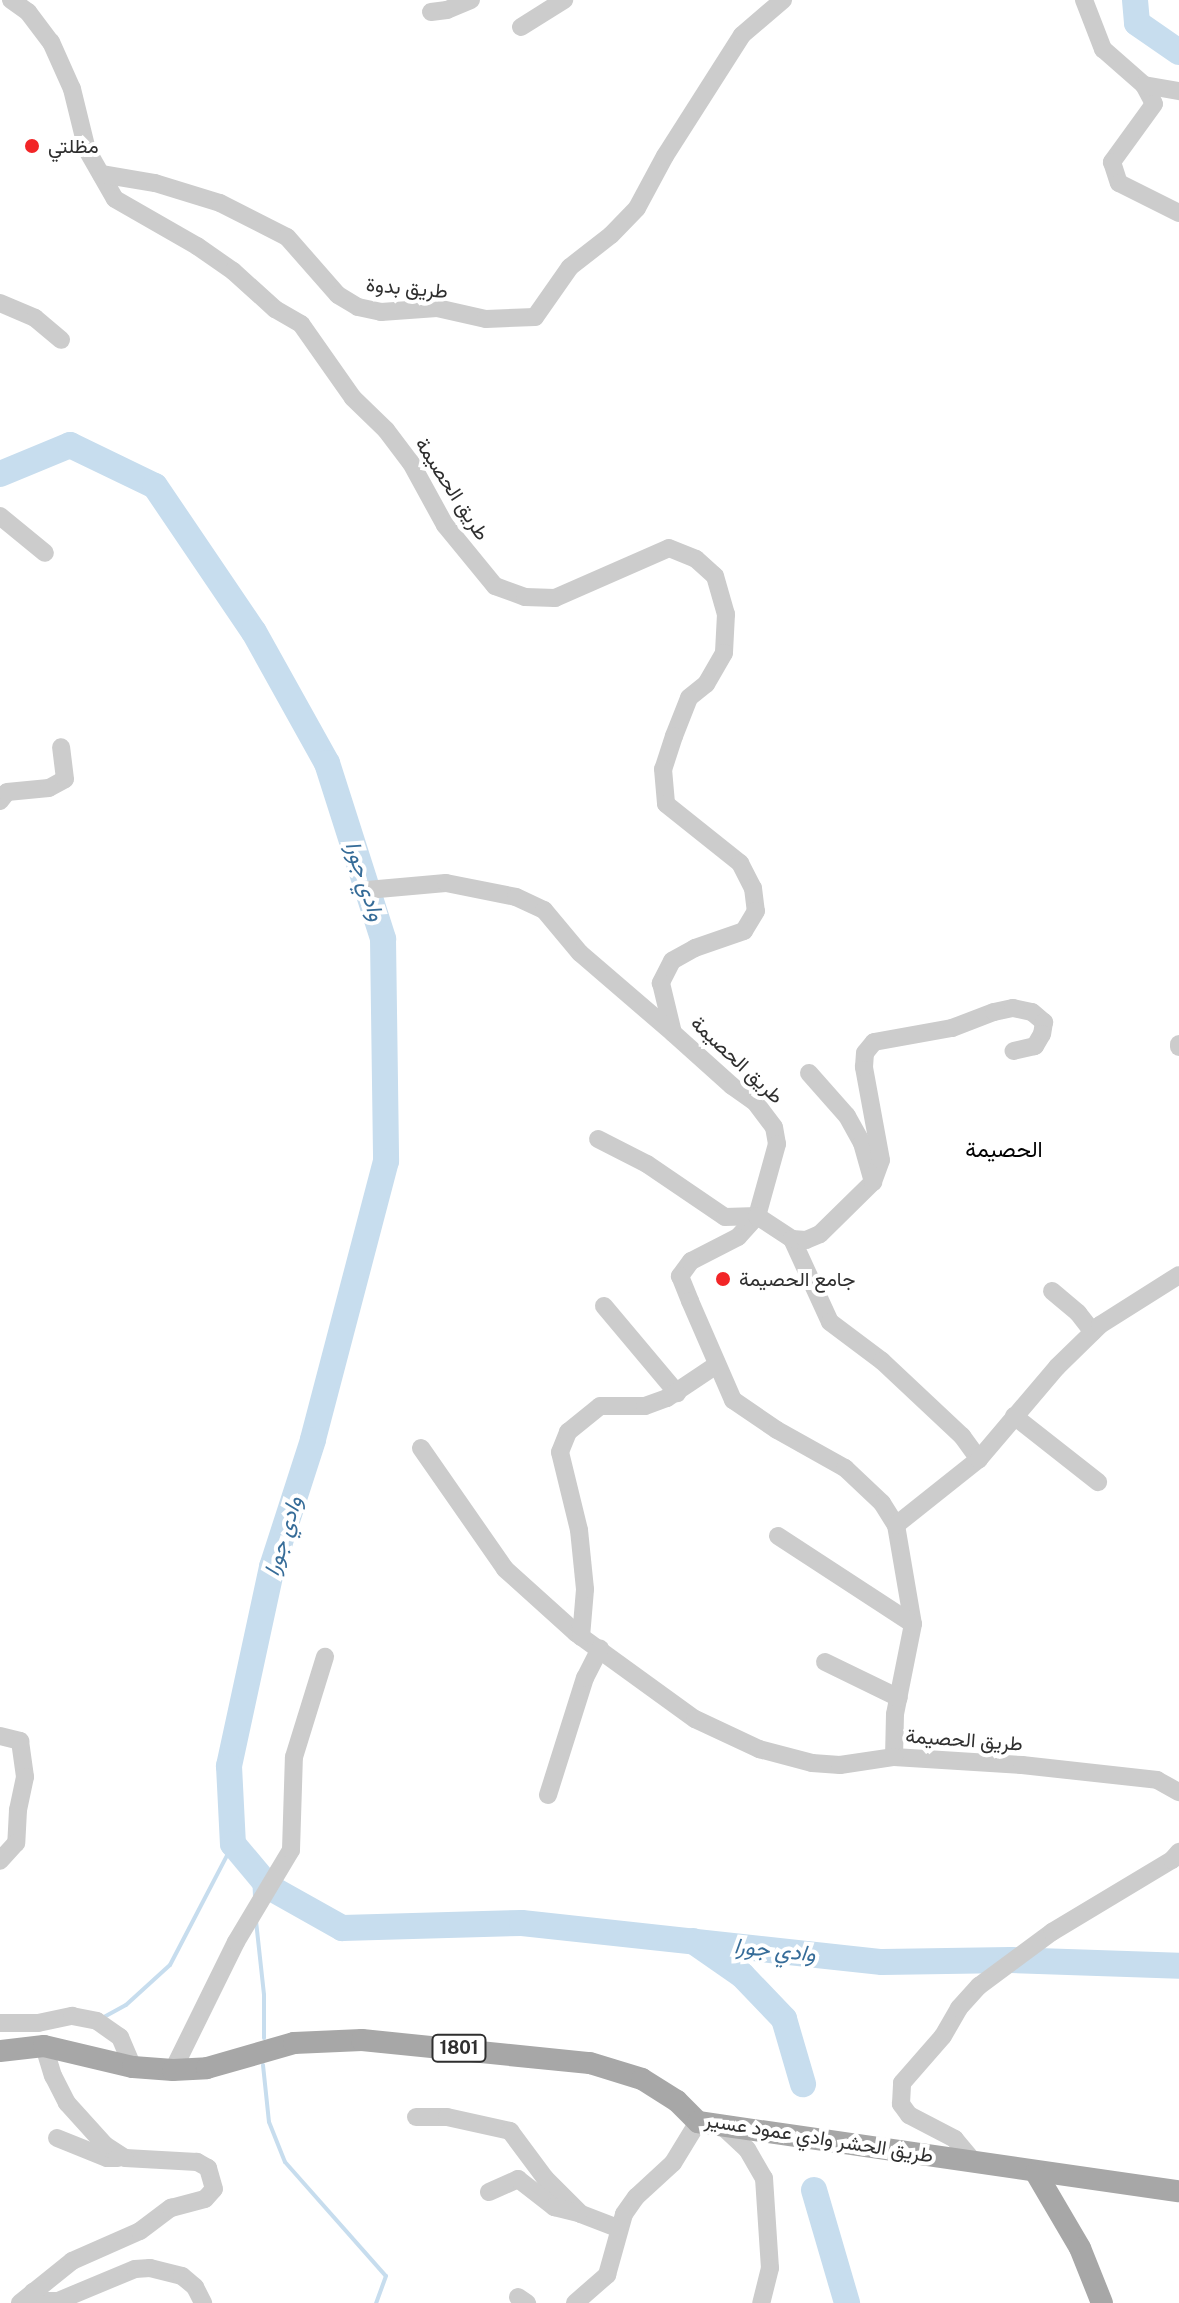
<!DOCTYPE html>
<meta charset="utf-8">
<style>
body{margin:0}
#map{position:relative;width:1179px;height:2303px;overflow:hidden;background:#fff;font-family:"Public Sans",Vazirmatn,sans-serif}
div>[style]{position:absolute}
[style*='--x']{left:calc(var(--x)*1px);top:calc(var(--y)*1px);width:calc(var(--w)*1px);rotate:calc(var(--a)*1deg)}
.stream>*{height:4px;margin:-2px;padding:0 2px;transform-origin:2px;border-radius:2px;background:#c7ddee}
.river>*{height:26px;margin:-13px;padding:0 13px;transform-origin:13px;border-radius:13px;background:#c7ddee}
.minor>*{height:18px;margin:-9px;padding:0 9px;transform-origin:9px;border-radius:9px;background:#ccc}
.major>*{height:22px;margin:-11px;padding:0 11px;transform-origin:11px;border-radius:11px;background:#a7a7a7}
.dots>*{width:22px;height:22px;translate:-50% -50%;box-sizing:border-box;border:4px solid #fff;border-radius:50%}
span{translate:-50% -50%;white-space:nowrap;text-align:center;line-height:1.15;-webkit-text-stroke:8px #fff;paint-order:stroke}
.shield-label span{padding:2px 6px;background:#fff;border:2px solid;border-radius:6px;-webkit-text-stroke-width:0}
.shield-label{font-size:18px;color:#2f2f2f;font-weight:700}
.poi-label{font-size:20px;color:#2f2f2f}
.left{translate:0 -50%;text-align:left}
.street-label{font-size:20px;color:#2f2f2f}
.water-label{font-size:22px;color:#366c98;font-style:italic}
.neighbourhood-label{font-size:22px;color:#000}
</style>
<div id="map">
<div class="stream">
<div style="--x:254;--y:1869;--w:27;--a:88"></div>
<div style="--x:256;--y:1921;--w:74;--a:83.8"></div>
<div style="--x:264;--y:1995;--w:43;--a:90"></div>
<div style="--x:104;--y:2017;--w:25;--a:-29"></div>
<div style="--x:126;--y:2005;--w:59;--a:-42.3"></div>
<div style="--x:170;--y:1965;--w:136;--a:-62.5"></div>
<div style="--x:263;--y:2065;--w:57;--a:84"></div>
<div style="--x:269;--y:2122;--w:43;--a:68.2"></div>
<div style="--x:285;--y:2162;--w:152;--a:48.5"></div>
<div style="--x:386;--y:2276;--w:29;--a:110"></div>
</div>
<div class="river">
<div style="--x:1135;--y:0;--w:23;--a:85"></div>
<div style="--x:1137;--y:23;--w:51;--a:34.6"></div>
<div style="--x:0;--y:474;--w:76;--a:-22.5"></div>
<div style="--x:70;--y:445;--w:94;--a:25.8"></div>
<div style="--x:155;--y:486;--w:176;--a:55.9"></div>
<div style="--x:254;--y:632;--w:150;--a:60.9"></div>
<div style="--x:327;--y:763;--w:185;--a:72.3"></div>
<div style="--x:383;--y:939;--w:222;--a:89.2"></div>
<div style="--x:386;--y:1161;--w:288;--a:104.7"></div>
<div style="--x:313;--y:1440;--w:133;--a:107.9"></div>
<div style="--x:272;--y:1567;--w:204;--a:102.2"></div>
<div style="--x:229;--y:1766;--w:78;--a:87.1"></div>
<div style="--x:233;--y:1844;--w:56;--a:50.1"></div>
<div style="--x:269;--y:1887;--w:84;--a:29.3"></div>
<div style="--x:342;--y:1928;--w:180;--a:-1.6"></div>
<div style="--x:522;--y:1923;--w:362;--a:6.2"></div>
<div style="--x:882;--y:1962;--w:129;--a:-0.9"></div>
<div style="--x:1011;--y:1960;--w:168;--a:2"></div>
<div style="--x:693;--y:1941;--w:60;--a:34.8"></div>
<div style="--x:742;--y:1975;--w:61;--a:46.3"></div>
<div style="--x:784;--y:2019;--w:68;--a:73.7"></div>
<div style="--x:814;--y:2190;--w:118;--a:73.7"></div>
</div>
<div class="minor">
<div style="--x:11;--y:0;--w:21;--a:35"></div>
<div style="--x:28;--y:12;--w:38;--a:53"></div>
<div style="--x:51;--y:42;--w:51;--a:65.9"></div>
<div style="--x:72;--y:89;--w:63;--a:76.2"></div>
<div style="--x:87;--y:150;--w:56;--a:60.3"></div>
<div style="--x:115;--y:199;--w:95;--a:29.8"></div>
<div style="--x:197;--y:246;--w:44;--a:34.8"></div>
<div style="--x:233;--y:271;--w:57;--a:42.1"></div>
<div style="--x:275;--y:309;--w:30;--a:30"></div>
<div style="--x:301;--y:324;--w:90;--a:54.9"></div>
<div style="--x:353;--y:398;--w:46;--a:44.1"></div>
<div style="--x:386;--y:430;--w:41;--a:52.9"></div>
<div style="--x:411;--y:463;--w:71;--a:61.3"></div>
<div style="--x:445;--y:525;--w:79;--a:50.7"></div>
<div style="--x:495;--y:586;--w:32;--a:20"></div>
<div style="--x:525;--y:597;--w:30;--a:2"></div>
<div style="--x:555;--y:598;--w:124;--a:-23.7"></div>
<div style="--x:669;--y:548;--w:29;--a:22"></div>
<div style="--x:696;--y:559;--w:25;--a:42"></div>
<div style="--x:715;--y:576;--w:40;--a:74"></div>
<div style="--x:726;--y:614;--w:39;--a:93"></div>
<div style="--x:724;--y:653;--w:36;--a:120"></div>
<div style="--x:706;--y:684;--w:22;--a:141"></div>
<div style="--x:689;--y:698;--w:41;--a:111.5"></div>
<div style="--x:674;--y:736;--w:35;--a:108"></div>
<div style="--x:663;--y:769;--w:35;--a:85"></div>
<div style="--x:666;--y:804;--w:95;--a:38.6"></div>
<div style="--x:740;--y:863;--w:28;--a:63"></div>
<div style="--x:753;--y:888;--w:23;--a:83"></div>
<div style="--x:756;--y:911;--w:23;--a:121"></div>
<div style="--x:744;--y:931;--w:52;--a:160.9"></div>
<div style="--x:695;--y:948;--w:26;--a:151"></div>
<div style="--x:672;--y:961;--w:25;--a:117"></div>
<div style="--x:661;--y:983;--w:51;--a:76.5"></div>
<div style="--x:673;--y:1033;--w:79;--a:41.9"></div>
<div style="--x:732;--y:1086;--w:28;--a:35"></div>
<div style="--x:755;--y:1102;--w:31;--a:53"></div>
<div style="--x:774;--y:1127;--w:17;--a:80"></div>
<div style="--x:777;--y:1144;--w:75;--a:105.5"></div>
<div style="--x:757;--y:1216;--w:28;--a:132"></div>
<div style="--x:738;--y:1237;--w:53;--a:152.9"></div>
<div style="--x:691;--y:1261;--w:19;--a:126"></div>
<div style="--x:680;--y:1276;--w:27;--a:68"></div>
<div style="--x:690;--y:1301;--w:108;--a:66.5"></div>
<div style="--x:733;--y:1400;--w:53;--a:34.3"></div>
<div style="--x:777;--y:1430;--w:78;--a:29.2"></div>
<div style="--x:845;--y:1468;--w:51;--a:43.4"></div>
<div style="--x:882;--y:1503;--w:26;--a:58"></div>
<div style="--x:896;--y:1525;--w:100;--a:80.3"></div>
<div style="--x:913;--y:1624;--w:92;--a:101.3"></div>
<div style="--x:895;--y:1714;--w:43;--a:91.3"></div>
<div style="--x:894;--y:1757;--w:128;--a:3.6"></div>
<div style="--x:1022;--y:1765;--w:136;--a:6.3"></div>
<div style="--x:1157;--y:1780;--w:25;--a:29"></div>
<div style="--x:1084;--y:0;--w:53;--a:68.8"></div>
<div style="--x:1103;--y:49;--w:55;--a:41.3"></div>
<div style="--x:1144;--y:85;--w:21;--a:62"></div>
<div style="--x:1154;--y:104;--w:72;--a:125.9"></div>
<div style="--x:1112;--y:162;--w:22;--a:72"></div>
<div style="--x:1119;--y:183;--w:67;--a:26.6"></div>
<div style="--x:431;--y:12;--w:16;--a:-7"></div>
<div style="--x:447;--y:10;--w:26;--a:-23"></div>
<div style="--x:521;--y:27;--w:51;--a:-32.1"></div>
<div style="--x:1144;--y:85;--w:36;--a:10"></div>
<div style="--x:101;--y:174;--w:55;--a:9.5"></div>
<div style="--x:155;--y:183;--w:68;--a:17.1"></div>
<div style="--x:220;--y:203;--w:75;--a:26.9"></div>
<div style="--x:287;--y:237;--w:77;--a:48.7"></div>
<div style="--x:338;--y:295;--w:23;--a:31"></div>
<div style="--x:358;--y:307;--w:24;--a:12"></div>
<div style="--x:381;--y:312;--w:56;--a:-4.1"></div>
<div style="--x:437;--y:308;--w:50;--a:12.7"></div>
<div style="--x:486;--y:319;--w:49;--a:-2.3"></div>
<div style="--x:535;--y:317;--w:61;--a:-55"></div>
<div style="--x:570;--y:267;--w:52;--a:-38"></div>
<div style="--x:611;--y:235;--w:37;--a:-46"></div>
<div style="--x:637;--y:208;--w:59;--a:-61.7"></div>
<div style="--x:665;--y:156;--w:143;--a:-57.5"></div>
<div style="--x:742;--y:35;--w:54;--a:-40.5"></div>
<div style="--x:0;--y:303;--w:38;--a:23"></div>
<div style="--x:35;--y:318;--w:34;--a:40"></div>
<div style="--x:0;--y:516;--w:58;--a:39.4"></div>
<div style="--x:0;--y:801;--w:11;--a:-52"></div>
<div style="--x:7;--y:792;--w:42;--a:-5.4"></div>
<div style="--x:49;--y:788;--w:18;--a:-29"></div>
<div style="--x:65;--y:779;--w:32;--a:-97"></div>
<div style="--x:367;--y:890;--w:79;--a:-5.1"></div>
<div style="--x:446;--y:883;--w:71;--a:11.3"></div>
<div style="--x:516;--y:897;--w:31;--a:25"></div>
<div style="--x:544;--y:910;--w:56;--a:50.1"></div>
<div style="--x:580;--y:953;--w:123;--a:40.7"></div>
<div style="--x:1179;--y:1044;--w:3;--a:90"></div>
<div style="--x:809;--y:1073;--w:57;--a:48.5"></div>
<div style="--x:847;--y:1116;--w:31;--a:61"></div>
<div style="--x:862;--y:1143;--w:41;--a:74.2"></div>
<div style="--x:598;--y:1139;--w:55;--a:27"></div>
<div style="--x:647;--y:1164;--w:94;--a:34.2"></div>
<div style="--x:725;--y:1217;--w:32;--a:-2"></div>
<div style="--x:757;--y:1216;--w:42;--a:33.3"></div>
<div style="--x:792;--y:1239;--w:91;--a:65.4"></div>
<div style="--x:830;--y:1322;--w:65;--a:36.9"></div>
<div style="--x:882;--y:1361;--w:110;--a:43.2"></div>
<div style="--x:962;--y:1436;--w:29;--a:54"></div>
<div style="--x:979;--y:1459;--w:106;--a:141.5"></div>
<div style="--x:792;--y:1239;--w:14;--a:4"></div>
<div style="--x:806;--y:1240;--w:15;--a:-23"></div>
<div style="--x:820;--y:1234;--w:74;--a:-44.5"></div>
<div style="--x:873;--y:1182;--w:23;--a:-70"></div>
<div style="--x:881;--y:1160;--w:95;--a:-100.4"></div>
<div style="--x:864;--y:1067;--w:14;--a:-86"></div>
<div style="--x:865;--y:1053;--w:14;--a:-51"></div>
<div style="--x:874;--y:1042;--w:79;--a:-10.2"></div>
<div style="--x:952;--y:1028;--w:45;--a:-20.9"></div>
<div style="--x:994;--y:1012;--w:19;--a:-12"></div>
<div style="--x:1013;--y:1008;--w:19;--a:12"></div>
<div style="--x:1032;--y:1012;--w:16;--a:40"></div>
<div style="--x:1044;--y:1022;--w:12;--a:99"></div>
<div style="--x:1042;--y:1034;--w:14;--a:120"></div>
<div style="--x:1035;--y:1046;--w:22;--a:167"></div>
<div style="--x:1052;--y:1291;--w:34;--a:40"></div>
<div style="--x:1078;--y:1313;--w:24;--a:52"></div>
<div style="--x:604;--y:1306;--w:114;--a:50"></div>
<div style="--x:1014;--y:1416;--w:107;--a:38.2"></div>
<div style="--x:421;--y:1448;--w:147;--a:55.2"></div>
<div style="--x:505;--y:1569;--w:96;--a:42"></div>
<div style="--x:576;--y:1633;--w:147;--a:35.9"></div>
<div style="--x:695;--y:1719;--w:71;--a:25.1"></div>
<div style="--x:759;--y:1749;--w:55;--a:14.8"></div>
<div style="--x:812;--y:1763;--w:28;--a:4"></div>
<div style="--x:840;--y:1765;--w:55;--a:-8.4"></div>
<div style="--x:979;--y:1459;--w:121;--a:-49.7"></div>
<div style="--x:1057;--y:1367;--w:60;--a:-44.3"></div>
<div style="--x:1100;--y:1325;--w:93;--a:-32.3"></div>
<div style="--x:778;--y:1536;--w:161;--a:33.1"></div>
<div style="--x:581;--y:1637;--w:48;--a:-85.2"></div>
<div style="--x:585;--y:1589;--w:59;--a:-95.8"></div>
<div style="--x:579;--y:1530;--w:80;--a:-103.7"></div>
<div style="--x:560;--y:1452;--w:22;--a:-68"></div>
<div style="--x:568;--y:1432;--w:41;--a:-39.1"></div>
<div style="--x:600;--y:1406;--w:45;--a:0"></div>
<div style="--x:645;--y:1406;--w:23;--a:-20"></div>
<div style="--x:667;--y:1398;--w:58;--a:-33.7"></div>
<div style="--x:825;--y:1662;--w:82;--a:25.9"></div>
<div style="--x:0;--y:1736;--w:21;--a:14"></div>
<div style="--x:20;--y:1741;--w:36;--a:82"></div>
<div style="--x:25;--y:1777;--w:34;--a:102"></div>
<div style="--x:18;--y:1810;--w:33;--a:93"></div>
<div style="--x:16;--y:1843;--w:24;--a:132"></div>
<div style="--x:548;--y:1795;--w:123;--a:-72.5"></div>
<div style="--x:585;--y:1678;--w:33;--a:-63"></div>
<div style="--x:0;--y:2023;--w:38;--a:0"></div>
<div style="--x:38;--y:2023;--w:35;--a:-12"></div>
<div style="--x:72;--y:2016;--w:25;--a:11"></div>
<div style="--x:97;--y:2021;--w:28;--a:35"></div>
<div style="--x:120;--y:2037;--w:33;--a:67"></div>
<div style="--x:173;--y:2070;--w:143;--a:-63.8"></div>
<div style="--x:236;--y:1942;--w:107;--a:-59.1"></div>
<div style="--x:291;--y:1850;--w:93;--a:-88.2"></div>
<div style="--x:294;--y:1757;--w:105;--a:-72.8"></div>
<div style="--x:416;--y:2117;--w:31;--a:0"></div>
<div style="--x:447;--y:2117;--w:65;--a:12.5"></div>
<div style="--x:510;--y:2131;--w:59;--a:53.3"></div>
<div style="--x:545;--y:2178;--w:51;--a:45"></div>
<div style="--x:581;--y:2214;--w:39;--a:21"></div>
<div style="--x:723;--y:2127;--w:33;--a:43"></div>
<div style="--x:747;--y:2149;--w:34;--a:60"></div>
<div style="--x:764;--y:2178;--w:90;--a:86.2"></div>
<div style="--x:770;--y:2268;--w:36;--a:104"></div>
<div style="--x:57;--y:2138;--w:54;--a:21.8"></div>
<div style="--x:107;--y:2158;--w:11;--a:0"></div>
<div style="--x:974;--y:2162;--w:30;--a:-130"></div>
<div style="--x:955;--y:2139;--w:52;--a:-152.4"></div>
<div style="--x:909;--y:2115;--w:14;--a:-126"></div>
<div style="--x:901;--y:2104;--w:21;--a:-87"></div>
<div style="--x:902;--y:2083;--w:62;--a:-48.9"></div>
<div style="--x:943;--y:2036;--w:32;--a:-60"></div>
<div style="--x:959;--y:2008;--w:30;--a:-48"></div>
<div style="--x:979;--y:1986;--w:91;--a:-36.5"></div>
<div style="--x:1052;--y:1932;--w:140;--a:-31"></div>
<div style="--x:1172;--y:1860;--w:11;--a:-49"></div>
<div style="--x:489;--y:2192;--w:32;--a:-24"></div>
<div style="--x:518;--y:2179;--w:46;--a:37.9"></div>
<div style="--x:554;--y:2207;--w:25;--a:14"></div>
<div style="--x:518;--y:2297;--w:11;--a:34"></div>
<div style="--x:29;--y:2301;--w:10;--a:-66"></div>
<div style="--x:33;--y:2292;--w:11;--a:52"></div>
<div style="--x:40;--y:2301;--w:18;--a:0"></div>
<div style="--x:58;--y:2301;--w:83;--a:-22.6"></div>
<div style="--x:135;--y:2269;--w:15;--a:-4"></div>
<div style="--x:150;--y:2268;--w:33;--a:14"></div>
<div style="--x:182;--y:2276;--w:17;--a:40"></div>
<div style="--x:195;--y:2287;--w:18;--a:63"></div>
<div style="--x:20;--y:2303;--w:67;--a:-38.9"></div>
<div style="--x:72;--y:2261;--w:74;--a:-23.8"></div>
<div style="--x:140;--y:2231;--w:39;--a:-37"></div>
<div style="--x:171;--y:2208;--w:35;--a:-15"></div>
<div style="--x:205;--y:2199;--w:13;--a:-48"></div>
<div style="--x:214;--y:2189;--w:22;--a:-106"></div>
<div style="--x:208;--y:2168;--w:13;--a:-151"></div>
<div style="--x:197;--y:2162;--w:72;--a:-176.8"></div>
<div style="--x:125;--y:2158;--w:24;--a:-147"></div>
<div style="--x:105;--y:2145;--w:57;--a:-132.1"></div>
<div style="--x:67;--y:2103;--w:30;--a:-117"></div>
<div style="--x:53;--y:2076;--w:31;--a:-107"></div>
<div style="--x:575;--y:2303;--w:43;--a:-41.2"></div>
<div style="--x:607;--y:2275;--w:63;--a:-74.4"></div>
<div style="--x:624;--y:2214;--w:21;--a:-55"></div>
<div style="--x:636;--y:2197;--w:50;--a:-42.6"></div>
<div style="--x:673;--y:2163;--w:48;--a:-58.6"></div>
</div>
<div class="major">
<div style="--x:0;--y:2051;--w:44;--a:-6.5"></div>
<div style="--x:44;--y:2046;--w:91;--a:13.3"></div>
<div style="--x:133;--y:2067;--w:40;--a:4.3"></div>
<div style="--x:173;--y:2070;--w:34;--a:-3"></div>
<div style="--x:207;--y:2068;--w:91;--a:-16"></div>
<div style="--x:294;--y:2043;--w:68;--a:-2.5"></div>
<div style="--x:362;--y:2040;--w:229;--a:5.8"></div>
<div style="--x:590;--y:2063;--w:54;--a:17.1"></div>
<div style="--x:642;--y:2079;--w:41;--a:32.2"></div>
<div style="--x:677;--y:2101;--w:30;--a:45"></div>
<div style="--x:698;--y:2122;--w:486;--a:8.2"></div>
<div style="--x:1036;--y:2173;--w:87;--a:59.6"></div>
<div style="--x:1080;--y:2248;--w:59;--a:68.2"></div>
</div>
<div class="dots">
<div style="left:32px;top:146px;background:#f22527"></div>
<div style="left:723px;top:1279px;background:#f22527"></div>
</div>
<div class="shield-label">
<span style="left:459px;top:2048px">1801</span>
</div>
<div class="poi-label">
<span class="left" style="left:48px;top:146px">مظلتي</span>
<span class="left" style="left:739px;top:1279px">جامع الحصيمة</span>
</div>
<div class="street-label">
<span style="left:407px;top:288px;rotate:5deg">طريق بدوة</span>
<span style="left:452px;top:489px;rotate:57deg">طريق الحصيمة</span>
<span style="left:737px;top:1060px;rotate:43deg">طريق الحصيمة</span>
<span style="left:964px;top:1740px;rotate:4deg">طريق الحصيمة</span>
<span style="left:819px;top:2138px;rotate:9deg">طريق الحشر وادي عمود عسير</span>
</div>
<div class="water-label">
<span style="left:365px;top:881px;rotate:72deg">وادي جورا</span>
<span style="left:283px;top:1536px;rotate:-73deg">وادي جورا</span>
<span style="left:775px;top:1950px;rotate:6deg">وادي جورا</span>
</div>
<div class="neighbourhood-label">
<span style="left:1004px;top:1150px">الحصيمة</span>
</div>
</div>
